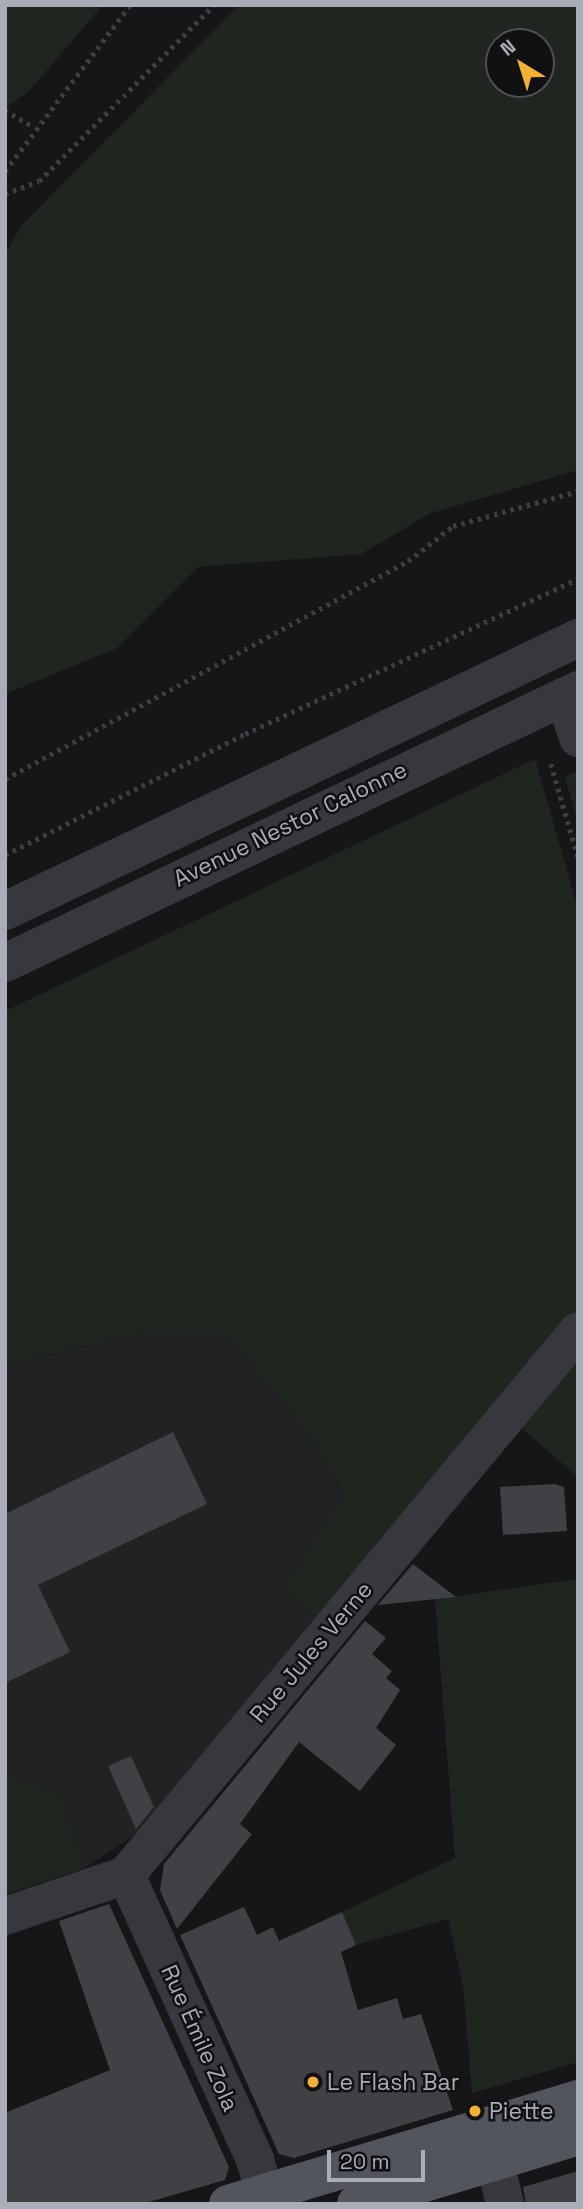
<!DOCTYPE html>
<meta charset="utf-8">
<style>
body{margin:0}
#map{position:relative;width:583px;height:2209px;overflow:hidden;background:#161618;font-family:"Space Grotesk",sans-serif}
div>[style]{position:absolute}
[style*='--x']{left:calc(var(--x)*1px);top:calc(var(--y)*1px);width:calc(var(--w)*1px);rotate:calc(var(--a)*1deg)}
.built>*{inset:0;background:#222225}
.green>*{inset:0;background:#1e261f}
.building>*{inset:0;background:#404145}
.path>*{height:4.5px;margin-top:-2.25px;transform-origin:0;background:repeating-linear-gradient(90deg,#3d3f44 0 3.5px,transparent 0 8.5px)}
.minor>*{height:38px;margin:-19px;padding:0 19px;transform-origin:19px;border-radius:19px;background:#37383d}
.major>*{height:38px;margin:-19px;padding:0 19px;transform-origin:19px;border-radius:19px;background:#53555c}
.dots>*{width:19px;height:19px;translate:-50% -50%;box-sizing:border-box;border:4px solid #111113;border-radius:50%}
span{translate:-50% -50%;white-space:nowrap;text-align:center;line-height:1.15;-webkit-text-stroke:5px #111113;paint-order:stroke}
.street-label{font-size:23px;color:#a8adb8}
.poi-label{font-size:23px;color:#a8adb8}
.left{translate:0 -50%;text-align:left}
.frame{position:absolute;inset:0;border:7px solid #a8adb8;pointer-events:none}
.north{position:absolute;left:485px;top:28px;width:70px;height:70px;box-sizing:border-box;background:#111113;border:2px solid #4d4f55;border-radius:50%;rotate:322deg;font-size:19px;font-weight:700;line-height:28px;text-align:center;color:#a8adb8}
.north::after{content:'';display:block;margin:auto;width:24px;height:32px;background:#f2b134;clip-path:polygon(50% 0,100% 100%,50% 72%,0 100%)}
.scale{position:absolute;left:327px;top:2150px;width:98px;height:32px;box-sizing:border-box;border:4px solid #a8adb8;border-top:0;padding-left:9px;font-size:21px;line-height:24px;white-space:nowrap;color:#a8adb8;-webkit-text-stroke:5px #111113;paint-order:stroke}
</style>
<div id="map">
<div class="built">
<div style="clip-path:polygon(141px 1334px,226px 1334px,300px 1424px,344px 1495px,281px 1589px,316px 1616px,135px 1835px,85px 1868px,61px 1793px,5px 1774px,5px 1365px)"></div>
</div>
<div class="green">
<div style="clip-path:polygon(5px 5px,103px 5px,29px 91px,5px 108px)"></div>
<div style="clip-path:polygon(evenodd,239px 5px,578px 5px,578px 470px,431px 513px,361px 554px,198px 567px,117px 648px,5px 694px,5px 255px,21px 226px,239px 5px,541px 42px,541px 84px,499px 84px,499px 42px,541px 42px)"></div>
<div style="clip-path:polygon(535px 759px,578px 909px,578px 1310px,316px 1616px,281px 1589px,344px 1494px,300px 1424px,226px 1335px,141px 1334px,5px 1365px,5px 1011px)"></div>
<div style="clip-path:polygon(577px 771px,578px 772px,578px 824px,565px 777px)"></div>
<div style="clip-path:polygon(578px 1355px,578px 1477px,519px 1426px)"></div>
<div style="clip-path:polygon(578px 1579px,578px 2062px,472px 2093px,463px 1987px,448px 1919px,356px 1945px,342px 1912px,455px 1858px,435px 1599px)"></div>
<div style="clip-path:polygon(5px 1774px,61px 1793px,85px 1868px,5px 1895px)"></div>
</div>
<div class="building">
<div style="clip-path:polygon(173px 1432px,207px 1504px,38px 1585px,70px 1652px,5px 1683px,5px 1514px)"></div>
<div style="clip-path:polygon(555px 1484px,564px 1487px,567px 1531px,503px 1535px,500px 1487px)"></div>
<div style="clip-path:polygon(413px 1564px,456px 1597px,378px 1605px)"></div>
<div style="clip-path:polygon(365px 1621px,386px 1638px,372px 1654px,392px 1671px,386px 1678px,400px 1690px,376px 1728px,396px 1745px,360px 1791px,299px 1742px,240px 1824px,252px 1834px,177px 1929px,160px 1890px,164px 1864px)"></div>
<div style="clip-path:polygon(131px 1756px,154px 1807px,136px 1829px,108px 1766px)"></div>
<div style="clip-path:polygon(109px 1904px,229px 2167px,225px 2180px,142px 2204px,5px 2204px,5px 2113px,110px 2070px,59px 1921px)"></div>
<div style="clip-path:polygon(244px 1907px,257px 1935px,273px 1927px,279px 1941px,342px 1912px,356px 1945px,341px 1952px,358px 2010px,397px 1998px,403px 2019px,421px 2014px,453px 2110px,294px 2158px,279px 2154px,180px 1935px)"></div>
<div style="clip-path:polygon(578px 2171px,578px 2204px,526px 2204px,523px 2187px)"></div>
</div>
<div class="path">
<div style="--x:5;--y:110;--w:33;--a:31"></div>
<div style="--x:5;--y:171;--w:208;--a:-53"></div>
<div style="--x:5;--y:194;--w:36;--a:-21"></div>
<div style="--x:39;--y:181;--w:248;--a:-45.2"></div>
<div style="--x:551;--y:764;--w:97;--a:73.8"></div>
<div style="--x:5;--y:779;--w:458;--a:-28.4"></div>
<div style="--x:408;--y:561;--w:57;--a:-37.9"></div>
<div style="--x:453;--y:526;--w:130;--a:-15.6"></div>
<div style="--x:5;--y:855;--w:269;--a:-26.8"></div>
<div style="--x:245;--y:734;--w:367;--a:-25"></div>
</div>
<div class="minor">
<div style="--x:565;--y:697;--w:43;--a:72.4"></div>
<div style="--x:5;--y:911;--w:635;--a:-25.47"></div>
<div style="--x:5;--y:963;--w:635;--a:-25.47"></div>
<div style="--x:126;--y:1875;--w:313;--a:65.6"></div>
<div style="--x:255;--y:2160;--w:46;--a:73.5"></div>
<div style="--x:5;--y:1916;--w:128;--a:-18.7"></div>
<div style="--x:126;--y:1875;--w:707;--a:-50.28"></div>
<div style="--x:487;--y:2131;--w:75;--a:76.1"></div>
</div>
<div class="major">
<div style="--x:228;--y:2204;--w:365;--a:-16.7"></div>
<div style="--x:356;--y:2204;--w:232;--a:-17"></div>
</div>
<div class="dots">
<div style="left:313px;top:2082px;background:#f2b134"></div>
<div style="left:475px;top:2111px;background:#f2b134"></div>
</div>
<div class="street-label">
<span style="left:290px;top:824px;rotate:-26deg">Avenue Nestor Calonne</span>
<span style="left:311px;top:1652px;rotate:-50deg">Rue Jules Verne</span>
<span style="left:200px;top:2038px;rotate:66deg">Rue Émile Zola</span>
</div>
<div class="poi-label">
<span class="left" style="left:327px;top:2082px">Le Flash Bar</span>
<span class="left" style="left:489px;top:2111px">Piette</span>
</div>
<div class="frame"></div>
<div class="north">N</div>
<div class="scale">20 m</div>
</div>
